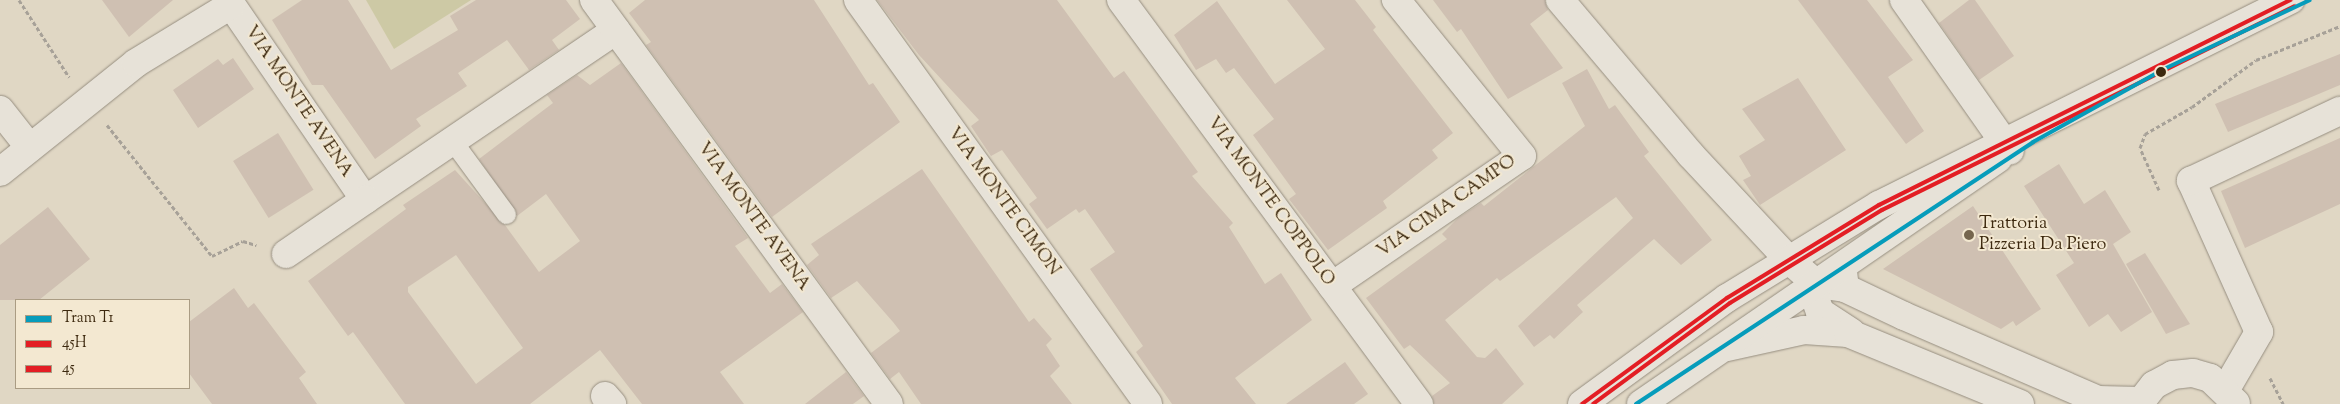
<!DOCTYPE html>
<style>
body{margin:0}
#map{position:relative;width:2340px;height:404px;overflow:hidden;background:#e0d7c4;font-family:"Sorts Mill Goudy",serif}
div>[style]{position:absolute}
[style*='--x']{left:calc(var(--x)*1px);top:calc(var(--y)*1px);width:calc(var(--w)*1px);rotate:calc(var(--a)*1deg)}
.green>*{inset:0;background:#cdc9a5}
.building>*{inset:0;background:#cfc0b2;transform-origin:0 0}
.path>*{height:3px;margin-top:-1.5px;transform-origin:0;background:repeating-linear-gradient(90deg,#a7a198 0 4px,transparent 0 6.5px)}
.roads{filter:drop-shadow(0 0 1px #968e80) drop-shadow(0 0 1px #968e80)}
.service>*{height:19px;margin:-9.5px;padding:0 9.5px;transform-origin:9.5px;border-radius:9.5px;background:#e7e2d8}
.minor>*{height:28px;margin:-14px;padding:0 14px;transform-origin:14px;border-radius:14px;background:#e7e2d8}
.tertiary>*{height:28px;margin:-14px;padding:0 14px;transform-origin:14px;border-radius:14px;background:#e7e2d8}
.bus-1>*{height:4px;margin:-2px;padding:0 2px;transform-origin:2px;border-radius:2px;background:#e31e24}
.bus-2>*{height:4px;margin:-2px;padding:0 2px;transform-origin:2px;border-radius:2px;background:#e31e24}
.tram-1>*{height:4px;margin:-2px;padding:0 2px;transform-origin:2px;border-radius:2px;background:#069cbb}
.dots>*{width:14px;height:14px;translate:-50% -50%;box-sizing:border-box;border:2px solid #f3e8d1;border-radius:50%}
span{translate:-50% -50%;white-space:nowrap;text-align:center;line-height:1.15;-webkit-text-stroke:4px #f3e8d1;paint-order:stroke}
.street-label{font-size:18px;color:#3d290f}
.poi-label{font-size:18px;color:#3d290f}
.left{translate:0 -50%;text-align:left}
.legend{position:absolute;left:15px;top:299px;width:175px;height:90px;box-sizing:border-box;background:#f3e8d1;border:1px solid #aa9c83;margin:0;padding:6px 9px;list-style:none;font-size:15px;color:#3d290f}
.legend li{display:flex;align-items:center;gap:10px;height:25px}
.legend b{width:25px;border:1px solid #aa9c83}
</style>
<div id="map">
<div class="green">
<div style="clip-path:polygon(366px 0,471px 0,394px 49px)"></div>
</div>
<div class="building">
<div style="clip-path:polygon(102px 0,173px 0,129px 37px)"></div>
<div style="clip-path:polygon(302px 0,348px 0,391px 70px,458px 30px,450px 16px,476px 0,566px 0,580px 19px,552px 40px,559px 50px,529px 70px,507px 40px,458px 73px,467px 86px,416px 119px,421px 126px,375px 159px,323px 85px,312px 85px,272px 20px)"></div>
<div style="clip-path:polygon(645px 0,814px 0,869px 85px,873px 83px,900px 122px,772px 217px,646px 45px,651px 42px,629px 13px)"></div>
<div style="clip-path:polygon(877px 0,1057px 0,1114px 78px,1124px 71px,1198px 172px,1192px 176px,1233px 223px,1229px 227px,1265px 284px,1281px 273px,1312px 320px,1235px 378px,1256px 404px,1172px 404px,1136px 352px,1143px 346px,1090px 269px,1115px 252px,1085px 209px,1079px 213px,1076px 209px,1047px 229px,1029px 204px,1037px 198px,1002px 150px,991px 156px,971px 126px,979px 120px,919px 55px)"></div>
<div style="clip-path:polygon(1287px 0,1355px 0,1376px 27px,1373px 30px,1453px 133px,1432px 150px,1438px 158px,1383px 201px,1387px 208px,1328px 250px,1289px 199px,1296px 194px,1253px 135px,1274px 119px,1234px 68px,1226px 73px,1216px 59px,1196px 70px,1174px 35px,1217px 1px,1275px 84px,1325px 49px)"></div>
<div style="clip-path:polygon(1433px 0,1545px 0,1548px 10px,1530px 24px,1563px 68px,1508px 99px,1461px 29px,1457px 32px)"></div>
<div style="clip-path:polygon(1798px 0,1867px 0,1913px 60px,1888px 77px,1924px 131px,1906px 144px)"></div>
<div style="clip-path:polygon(1969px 0,1975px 0,2014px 56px,1979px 80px,1939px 23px)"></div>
<div style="clip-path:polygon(2340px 54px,2340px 85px,2228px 132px,2215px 104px)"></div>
<div style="clip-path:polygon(233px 58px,254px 89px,198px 128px,173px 90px,218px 59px,223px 65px)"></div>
<div style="clip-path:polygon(evenodd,621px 63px,748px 238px,735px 246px,770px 293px,782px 284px,803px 312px,720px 372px,744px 404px,642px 404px,600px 350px,530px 404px,405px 404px,353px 332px,348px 336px,308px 281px,406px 209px,403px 205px,455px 170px,505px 225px,539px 272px,580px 241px,546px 194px,517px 216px,479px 159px,553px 103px,547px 95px,577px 75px,590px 85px,621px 63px,456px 255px,523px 348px,476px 384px,408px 292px,408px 287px,456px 255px)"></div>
<div style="clip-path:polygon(1587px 69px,1609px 109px,1615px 105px,1649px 152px,1644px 156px,1712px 240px,1681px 265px,1654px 239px,1577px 305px,1583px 312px,1554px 339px,1550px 335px,1534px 347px,1518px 326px,1633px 218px,1616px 197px,1500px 281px,1497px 278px,1445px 320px,1477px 357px,1485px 358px,1496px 348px,1524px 384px,1502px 404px,1434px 404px,1432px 396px,1450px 383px,1410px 345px,1404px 349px,1366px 298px,1447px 239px,1442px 234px,1458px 218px,1481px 203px,1484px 206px,1585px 126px,1562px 83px)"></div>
<div style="clip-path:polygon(1798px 78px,1846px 150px,1760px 205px,1743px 180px,1751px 176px,1739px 156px,1765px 140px,1742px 109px)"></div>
<div style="left:278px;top:133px;width:67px;height:53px;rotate:58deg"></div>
<div style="clip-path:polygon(2340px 138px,2340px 204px,2245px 248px,2221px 191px)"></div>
<div style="clip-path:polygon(2059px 164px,2084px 204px,2105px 190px,2131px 232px,2113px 244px,2152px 312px,2121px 332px,2108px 314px,2089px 327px,2056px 275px,2074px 263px,2024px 186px)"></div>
<div style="clip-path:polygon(922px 169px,1029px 322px,1034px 318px,1052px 339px,1046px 345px,1060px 366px,1050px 376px,1072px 404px,921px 404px,899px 372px,890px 379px,871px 353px,900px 331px,893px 322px,857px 281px,831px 298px,807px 265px,819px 255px,811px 244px)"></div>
<div style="clip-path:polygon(1973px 206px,2041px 309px,2016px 326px,2013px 321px,2001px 329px,1883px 269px)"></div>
<div style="clip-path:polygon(48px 207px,90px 259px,39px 300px,0 300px,0 245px)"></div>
<div style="clip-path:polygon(2145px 253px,2190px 324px,2166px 334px,2126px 264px)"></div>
<div style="clip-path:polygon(234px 288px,248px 308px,254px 303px,306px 372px,299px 378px,317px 404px,212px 404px,189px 373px,189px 322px)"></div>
<div style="clip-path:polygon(1345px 362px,1368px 394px,1354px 404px,1286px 404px)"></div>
<div style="clip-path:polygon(846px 372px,864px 396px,853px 404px,805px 404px)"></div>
</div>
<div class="path">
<div style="--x:19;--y:0;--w:92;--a:57"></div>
<div style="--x:107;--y:125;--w:168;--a:51.3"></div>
<div style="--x:212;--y:256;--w:34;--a:-26"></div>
<div style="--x:243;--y:241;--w:14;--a:17"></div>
<div style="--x:2159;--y:190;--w:46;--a:-114.3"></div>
<div style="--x:2140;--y:148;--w:15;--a:-70"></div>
<div style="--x:2145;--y:134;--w:54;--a:-29.9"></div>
<div style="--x:2192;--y:107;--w:79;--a:-36.3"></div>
<div style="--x:2256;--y:60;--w:91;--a:-22"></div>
<div style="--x:2270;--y:378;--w:29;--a:63"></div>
</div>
<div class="roads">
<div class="service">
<div style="--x:454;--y:143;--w:88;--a:53.8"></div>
</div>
<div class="minor">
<div style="--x:228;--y:0;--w:242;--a:55.6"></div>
<div style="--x:365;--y:200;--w:303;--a:-34.1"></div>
<div style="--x:594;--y:0;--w:500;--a:53.86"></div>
<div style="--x:858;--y:0;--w:497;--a:54.3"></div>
<div style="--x:1121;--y:0;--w:502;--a:53.59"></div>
<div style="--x:1560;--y:0;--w:202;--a:49.8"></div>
<div style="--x:1690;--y:154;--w:145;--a:47"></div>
<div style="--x:1789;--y:260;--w:37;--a:41"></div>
<div style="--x:1817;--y:284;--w:28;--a:8"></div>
<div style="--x:1904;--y:0;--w:184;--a:54.9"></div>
<div style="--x:0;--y:110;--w:48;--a:51.7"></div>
<div style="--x:0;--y:172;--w:174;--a:-38.7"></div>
<div style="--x:136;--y:63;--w:111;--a:-31.4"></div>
<div style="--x:286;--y:254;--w:96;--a:-34.4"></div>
<div style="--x:1843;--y:272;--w:16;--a:83"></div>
<div style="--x:1845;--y:288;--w:65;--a:25.4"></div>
<div style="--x:1904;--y:316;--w:211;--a:23.4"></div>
<div style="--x:2098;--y:400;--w:42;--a:1.4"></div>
<div style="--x:1817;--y:284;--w:14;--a:98"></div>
<div style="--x:1815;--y:298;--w:15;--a:70"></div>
<div style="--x:1820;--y:312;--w:37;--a:33"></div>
<div style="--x:1332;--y:286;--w:230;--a:-34.4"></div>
<div style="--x:1522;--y:156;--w:201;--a:-128.9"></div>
<div style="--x:1727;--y:347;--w:79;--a:-12.4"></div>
<div style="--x:1804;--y:330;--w:44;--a:3.9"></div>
<div style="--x:1848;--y:333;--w:186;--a:22.4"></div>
<div style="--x:2226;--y:389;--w:66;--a:-59.9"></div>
<div style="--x:2259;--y:332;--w:166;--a:-114.2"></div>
<div style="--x:2191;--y:181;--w:165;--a:-25.2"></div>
<div style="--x:605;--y:396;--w:11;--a:49"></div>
<div style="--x:2139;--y:404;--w:24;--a:-52"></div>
<div style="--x:2154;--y:385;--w:21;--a:-28"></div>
<div style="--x:2173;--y:375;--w:20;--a:-6"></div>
<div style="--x:2193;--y:373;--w:18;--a:16"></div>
<div style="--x:2210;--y:378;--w:36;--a:44"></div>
</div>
<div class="tertiary">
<div style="--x:1582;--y:404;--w:180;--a:-36.2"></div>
<div style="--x:1727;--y:298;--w:178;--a:-31.5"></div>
<div style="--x:1879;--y:205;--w:460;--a:-26.5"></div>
<div style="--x:1641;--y:404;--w:433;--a:-34.5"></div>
</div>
</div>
<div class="bus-1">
<div style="--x:1582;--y:404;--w:180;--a:-36.2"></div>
<div style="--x:1727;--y:298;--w:178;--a:-31.5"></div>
<div style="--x:1879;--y:205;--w:460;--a:-26.5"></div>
</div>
<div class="bus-2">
<div style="--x:1593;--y:404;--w:170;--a:-36.4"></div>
<div style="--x:1730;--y:303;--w:178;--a:-31.5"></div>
<div style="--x:1882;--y:210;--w:460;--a:-26.3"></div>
</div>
<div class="tram-1">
<div style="--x:1636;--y:404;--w:476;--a:-33.4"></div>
<div style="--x:2033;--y:142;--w:150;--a:-29.1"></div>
<div style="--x:2164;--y:69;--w:161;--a:-25.3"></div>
</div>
<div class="dots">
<div style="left:2161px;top:72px;background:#3d290f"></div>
<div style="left:1969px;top:235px;background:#76664e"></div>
</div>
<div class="street-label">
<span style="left:298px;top:102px;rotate:56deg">VIA MONTE AVENA</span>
<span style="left:1003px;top:202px;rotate:54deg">VIA MONTE CIMON</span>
<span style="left:1270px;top:202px;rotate:54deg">VIA MONTE COPPOLO</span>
<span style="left:1447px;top:207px;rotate:-35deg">VIA CIMA CAMPO</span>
<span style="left:753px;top:217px;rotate:54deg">VIA MONTE AVENA</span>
</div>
<div class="poi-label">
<span class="left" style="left:1979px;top:235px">Trattoria<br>Pizzeria Da Piero</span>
</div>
<ul class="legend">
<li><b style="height:6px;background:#069cbb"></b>Tram T1</li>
<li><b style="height:6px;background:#e31e24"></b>45H</li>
<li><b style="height:6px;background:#e31e24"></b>45</li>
</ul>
</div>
